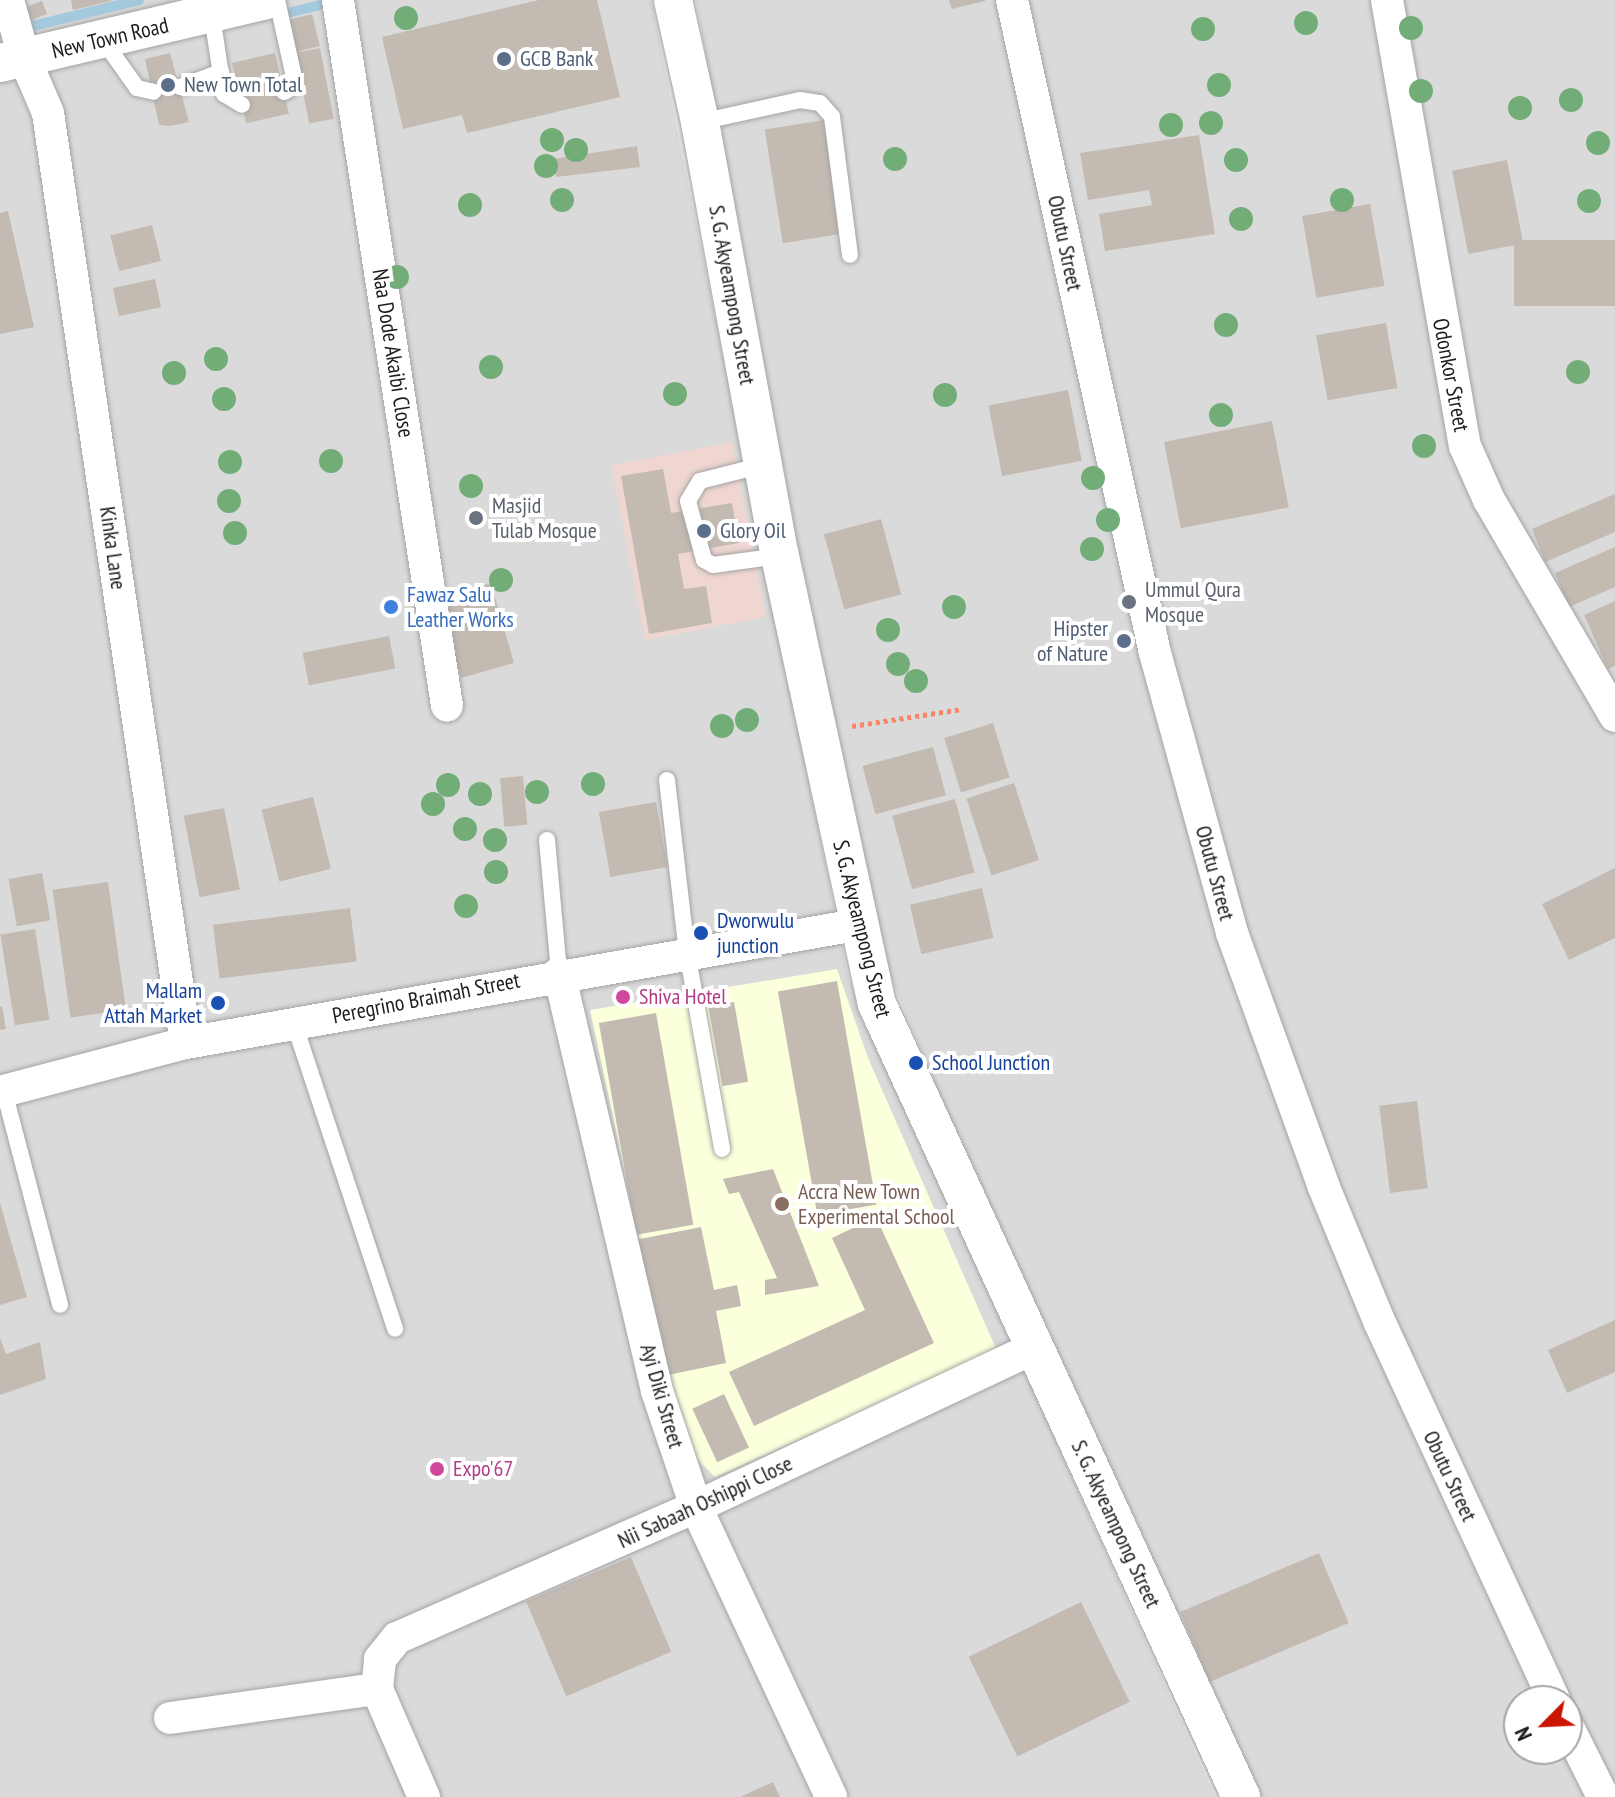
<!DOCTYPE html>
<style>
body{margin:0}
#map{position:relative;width:1615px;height:1797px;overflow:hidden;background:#eeebe3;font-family:"PT Sans Narrow",sans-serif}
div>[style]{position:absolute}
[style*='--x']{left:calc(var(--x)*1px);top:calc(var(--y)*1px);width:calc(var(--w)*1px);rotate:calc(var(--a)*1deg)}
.residential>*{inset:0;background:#dbdada}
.commercial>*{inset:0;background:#efd6d1;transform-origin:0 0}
.education>*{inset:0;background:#fbffdb}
.stream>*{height:10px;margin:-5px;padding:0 5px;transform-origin:5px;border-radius:5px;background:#a3c9dc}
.building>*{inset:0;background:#c3bab2;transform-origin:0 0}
.path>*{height:5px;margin-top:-2.5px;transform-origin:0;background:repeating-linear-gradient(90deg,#f98669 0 4px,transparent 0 8px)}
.roads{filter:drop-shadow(0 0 2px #a4a4a4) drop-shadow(0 0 2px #a4a4a4)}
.service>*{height:16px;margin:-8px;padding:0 8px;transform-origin:8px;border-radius:8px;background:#fff}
.minor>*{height:32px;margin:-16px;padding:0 16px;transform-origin:16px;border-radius:16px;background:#fff}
.tertiary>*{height:38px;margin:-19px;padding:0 19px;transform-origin:19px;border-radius:19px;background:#fff}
.trees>*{width:24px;height:24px;margin:-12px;border-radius:50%;background:#72ad78}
.dots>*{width:22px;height:22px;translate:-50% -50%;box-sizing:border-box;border:4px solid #fff;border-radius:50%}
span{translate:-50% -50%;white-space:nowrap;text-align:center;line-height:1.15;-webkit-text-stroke:8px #fff;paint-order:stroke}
.street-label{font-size:22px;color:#1d1d1d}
.service-label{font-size:22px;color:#4e5e75}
.left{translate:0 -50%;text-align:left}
.right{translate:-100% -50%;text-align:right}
.worship-label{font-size:22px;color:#5b616d}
.shop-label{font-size:22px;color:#366cbe}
.transit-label{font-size:22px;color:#164399}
.hotel-label{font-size:22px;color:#b23c85}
.education-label{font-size:22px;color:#785e54}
.north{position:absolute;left:1503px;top:1685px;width:80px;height:80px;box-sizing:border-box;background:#fff;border:2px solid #a5a5a5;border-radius:50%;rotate:246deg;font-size:22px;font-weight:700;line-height:32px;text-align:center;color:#1d1d1d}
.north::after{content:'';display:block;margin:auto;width:28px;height:36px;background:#c91501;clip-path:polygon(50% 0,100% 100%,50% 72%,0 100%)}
</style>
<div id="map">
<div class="residential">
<div style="clip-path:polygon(0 0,651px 0,848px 976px,1215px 1797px,0 1797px)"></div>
<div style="clip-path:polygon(evenodd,696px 0,1615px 0,1615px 1797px,1241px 1797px,1098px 1482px,884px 960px,795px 558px,696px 0,1519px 1701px,1567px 1701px,1567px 1749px,1519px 1749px,1519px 1701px)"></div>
</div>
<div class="commercial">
<div style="left:732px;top:442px;width:178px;height:123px;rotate:79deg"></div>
</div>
<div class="education">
<div style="clip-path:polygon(837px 969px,868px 1058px,997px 1351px,715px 1477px,684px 1446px,590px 1010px)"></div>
</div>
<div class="stream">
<div style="--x:275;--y:16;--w:60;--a:-13.6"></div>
<div style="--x:0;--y:34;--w:143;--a:-13.7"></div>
</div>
<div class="building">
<div style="clip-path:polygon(71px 0,111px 0,111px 1px,73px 10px)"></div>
<div style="clip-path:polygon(539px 0,597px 0,620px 97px,467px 133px,462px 115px,403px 129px,382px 37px)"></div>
<div style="clip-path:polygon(949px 0,985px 0,985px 1px,952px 9px)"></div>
<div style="left:42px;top:1px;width:14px;height:17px;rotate:69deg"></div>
<div style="left:312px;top:14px;width:33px;height:28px;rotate:76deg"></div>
<div style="left:320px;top:48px;width:72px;height:25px;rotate:79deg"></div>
<div style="clip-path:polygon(170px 53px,189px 122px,170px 126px,159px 125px,145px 59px)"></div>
<div style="left:275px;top:53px;width:62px;height:44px;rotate:77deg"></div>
<div style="left:825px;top:120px;width:115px;height:61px;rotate:81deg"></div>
<div style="clip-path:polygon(1199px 135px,1215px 234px,1105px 251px,1099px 214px,1152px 205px,1149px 190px,1088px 200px,1080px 153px)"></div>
<div style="clip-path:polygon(637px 146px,640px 167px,556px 177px,553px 159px)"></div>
<div style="left:1507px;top:160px;width:85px;height:56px;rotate:79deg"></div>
<div style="left:1370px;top:204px;width:83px;height:69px;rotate:80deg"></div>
<div style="clip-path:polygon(8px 211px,34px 327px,0 334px,0 213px)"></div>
<div style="left:152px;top:225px;width:37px;height:43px;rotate:76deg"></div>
<div style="left:1615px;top:240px;width:66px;height:101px;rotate:90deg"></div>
<div style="left:155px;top:279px;width:29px;height:43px;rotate:78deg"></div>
<div style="left:1386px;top:323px;width:66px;height:71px;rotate:80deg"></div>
<div style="left:1068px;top:390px;width:72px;height:81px;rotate:79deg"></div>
<div style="left:1272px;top:421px;width:88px;height:110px;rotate:79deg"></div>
<div style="clip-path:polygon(663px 469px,671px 513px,732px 503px,739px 543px,678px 554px,684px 589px,706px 586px,712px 623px,649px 634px,621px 476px)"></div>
<div style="clip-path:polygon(1615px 494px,1615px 532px,1545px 562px,1532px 529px)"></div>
<div style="left:881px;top:519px;width:78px;height:59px;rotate:75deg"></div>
<div style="clip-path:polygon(1615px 547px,1615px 587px,1569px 607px,1555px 573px)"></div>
<div style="left:491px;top:583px;width:83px;height:55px;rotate:74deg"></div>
<div style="clip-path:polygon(1615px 601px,1615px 666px,1608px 669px,1584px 615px)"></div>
<div style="left:389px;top:636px;width:33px;height:88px;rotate:79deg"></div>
<div style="left:993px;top:723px;width:57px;height:51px;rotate:73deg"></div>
<div style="left:933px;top:747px;width:50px;height:73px;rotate:75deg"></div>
<div style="left:523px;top:776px;width:49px;height:23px;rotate:85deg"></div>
<div style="left:1014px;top:783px;width:81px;height:50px;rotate:72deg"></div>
<div style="left:313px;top:797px;width:74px;height:53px;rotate:76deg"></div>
<div style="left:955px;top:799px;width:76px;height:65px;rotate:75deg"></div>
<div style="left:656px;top:802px;width:66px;height:58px;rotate:80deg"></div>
<div style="left:224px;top:808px;width:83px;height:41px;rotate:79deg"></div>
<div style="clip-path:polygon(1615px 868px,1615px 938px,1569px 960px,1542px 904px)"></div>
<div style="left:42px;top:873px;width:48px;height:34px;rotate:80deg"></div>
<div style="left:108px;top:882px;width:129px;height:56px;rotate:82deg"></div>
<div style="left:982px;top:888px;width:51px;height:74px;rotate:77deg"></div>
<div style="left:350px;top:908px;width:54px;height:138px;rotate:83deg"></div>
<div style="left:35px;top:929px;width:92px;height:35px;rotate:81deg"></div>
<div style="left:837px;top:981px;width:227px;height:60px;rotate:80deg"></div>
<div style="left:734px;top:1002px;width:81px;height:26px;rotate:80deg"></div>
<div style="clip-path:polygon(2px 1006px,6px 1029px,0 1030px,0 1007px)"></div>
<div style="left:656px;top:1013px;width:215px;height:58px;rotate:80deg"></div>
<div style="left:1417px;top:1101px;width:88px;height:38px;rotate:83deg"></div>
<div style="clip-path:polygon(773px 1169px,819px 1286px,765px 1295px,765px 1280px,777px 1278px,739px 1192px,729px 1194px,723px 1179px)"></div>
<div style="clip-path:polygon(0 1203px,27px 1297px,0 1305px)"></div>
<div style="clip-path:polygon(876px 1217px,934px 1343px,754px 1426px,729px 1372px,865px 1310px,832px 1238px)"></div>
<div style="clip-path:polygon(701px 1227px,714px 1290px,737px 1285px,741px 1306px,716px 1311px,726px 1363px,663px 1376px,635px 1240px)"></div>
<div style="clip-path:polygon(1615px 1320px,1615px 1372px,1567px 1393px,1548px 1350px)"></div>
<div style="clip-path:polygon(0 1338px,6px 1354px,40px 1342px,46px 1379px,0 1395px)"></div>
<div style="left:724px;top:1394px;width:59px;height:35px;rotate:65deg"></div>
<div style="left:1319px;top:1553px;width:76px;height:151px;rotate:67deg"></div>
<div style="left:631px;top:1557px;width:103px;height:114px;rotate:67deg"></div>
<div style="left:1081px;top:1602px;width:111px;height:125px;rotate:64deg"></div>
<div style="clip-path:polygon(773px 1782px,780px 1797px,740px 1797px)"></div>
</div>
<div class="path">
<div style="--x:852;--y:726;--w:111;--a:-8.8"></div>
</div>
<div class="roads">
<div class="service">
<div style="--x:277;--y:0;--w:75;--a:77.6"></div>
<div style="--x:293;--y:73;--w:15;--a:98"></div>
<div style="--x:291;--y:88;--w:8;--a:150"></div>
<div style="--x:212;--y:16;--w:79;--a:81.3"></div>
<div style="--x:224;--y:94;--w:21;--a:31"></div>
<div style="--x:103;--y:40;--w:59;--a:54.7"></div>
<div style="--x:137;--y:88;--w:17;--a:13"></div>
<div style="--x:180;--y:87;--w:44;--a:-20.1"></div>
<div style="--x:700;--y:122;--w:102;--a:-12.4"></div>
<div style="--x:800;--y:100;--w:20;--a:9"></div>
<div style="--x:820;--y:103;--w:18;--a:49"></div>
<div style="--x:832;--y:117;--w:139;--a:82.6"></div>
<div style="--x:763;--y:465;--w:65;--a:165.7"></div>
<div style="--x:700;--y:481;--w:23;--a:121"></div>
<div style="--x:688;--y:501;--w:61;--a:74.8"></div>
<div style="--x:704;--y:560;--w:10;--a:29"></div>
<div style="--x:713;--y:565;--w:68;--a:-7.7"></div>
<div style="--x:667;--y:780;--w:173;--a:83.4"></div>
<div style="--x:687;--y:952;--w:200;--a:79.9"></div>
<div style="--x:547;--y:840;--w:134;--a:84.8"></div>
<div style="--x:294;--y:1023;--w:322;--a:71.7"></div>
<div style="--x:4;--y:1091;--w:221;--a:75.3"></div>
</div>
<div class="minor">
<div style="--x:8;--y:0;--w:59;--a:74.3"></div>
<div style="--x:24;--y:57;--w:61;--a:66.8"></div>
<div style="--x:48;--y:113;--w:940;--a:81.56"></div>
<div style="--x:338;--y:0;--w:714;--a:81.22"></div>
<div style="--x:1012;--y:0;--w:668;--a:77.65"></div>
<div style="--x:1155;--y:653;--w:290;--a:74.6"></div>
<div style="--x:1232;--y:933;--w:268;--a:70.1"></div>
<div style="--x:1323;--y:1185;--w:149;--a:67.6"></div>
<div style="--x:1380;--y:1323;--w:417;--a:65.2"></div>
<div style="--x:1387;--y:0;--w:453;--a:80.1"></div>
<div style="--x:1465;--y:446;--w:59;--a:66"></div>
<div style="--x:1489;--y:500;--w:250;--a:59.7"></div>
<div style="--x:559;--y:973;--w:429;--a:76.8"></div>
<div style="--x:657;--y:1391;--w:122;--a:71.4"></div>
<div style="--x:696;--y:1507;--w:320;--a:65"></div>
<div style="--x:0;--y:1092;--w:192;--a:-14.8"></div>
<div style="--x:186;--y:1043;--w:680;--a:-9.99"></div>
<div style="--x:170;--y:1718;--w:209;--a:-8"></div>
<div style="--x:1567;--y:1725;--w:80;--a:63.4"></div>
<div style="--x:424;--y:1797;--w:118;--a:-113.5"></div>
<div style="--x:377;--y:1689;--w:30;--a:-84"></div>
<div style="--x:380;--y:1659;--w:27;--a:-51"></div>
<div style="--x:397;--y:1638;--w:326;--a:-23.7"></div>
<div style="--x:696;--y:1507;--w:374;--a:-25.2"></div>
</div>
<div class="tertiary">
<div style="--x:673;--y:0;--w:125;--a:77.5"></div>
<div style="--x:700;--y:122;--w:441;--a:79.6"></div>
<div style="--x:780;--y:556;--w:458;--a:77.8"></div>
<div style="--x:877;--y:1004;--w:873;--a:65.34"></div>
<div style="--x:0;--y:63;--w:273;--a:-13.3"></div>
</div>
</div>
<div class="trees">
<div style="left:406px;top:18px"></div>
<div style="left:1306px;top:23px"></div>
<div style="left:1411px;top:28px"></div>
<div style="left:1203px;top:29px"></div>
<div style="left:1219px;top:85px"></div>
<div style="left:1421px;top:91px"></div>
<div style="left:1571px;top:100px"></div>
<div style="left:1520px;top:108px"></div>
<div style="left:1211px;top:123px"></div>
<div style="left:1171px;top:125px"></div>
<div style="left:552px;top:140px"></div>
<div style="left:1598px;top:143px"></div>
<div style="left:576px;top:150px"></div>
<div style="left:895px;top:159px"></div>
<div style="left:1236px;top:160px"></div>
<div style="left:546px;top:166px"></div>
<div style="left:562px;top:200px"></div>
<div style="left:1342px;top:200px"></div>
<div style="left:1589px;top:201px"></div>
<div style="left:470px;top:205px"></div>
<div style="left:1241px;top:219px"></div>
<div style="left:397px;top:277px"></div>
<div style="left:1226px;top:325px"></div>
<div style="left:216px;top:359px"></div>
<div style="left:491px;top:367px"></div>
<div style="left:1578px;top:372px"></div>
<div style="left:174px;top:373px"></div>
<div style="left:675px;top:394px"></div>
<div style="left:945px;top:395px"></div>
<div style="left:224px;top:399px"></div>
<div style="left:1221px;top:415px"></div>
<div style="left:1424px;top:446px"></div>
<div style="left:331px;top:461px"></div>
<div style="left:230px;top:462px"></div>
<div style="left:1093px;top:478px"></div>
<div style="left:471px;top:486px"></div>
<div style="left:229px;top:501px"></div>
<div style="left:1108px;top:520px"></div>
<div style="left:235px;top:533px"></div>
<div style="left:1092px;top:549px"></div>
<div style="left:501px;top:580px"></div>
<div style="left:954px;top:607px"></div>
<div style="left:888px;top:630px"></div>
<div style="left:898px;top:664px"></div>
<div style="left:916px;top:681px"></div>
<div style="left:747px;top:720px"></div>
<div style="left:722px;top:726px"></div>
<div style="left:593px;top:784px"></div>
<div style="left:448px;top:785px"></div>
<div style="left:537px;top:792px"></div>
<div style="left:480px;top:794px"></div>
<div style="left:433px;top:804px"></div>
<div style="left:465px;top:829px"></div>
<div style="left:495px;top:840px"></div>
<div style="left:496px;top:872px"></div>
<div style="left:466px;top:906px"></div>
</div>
<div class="dots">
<div style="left:504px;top:59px;background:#5c6f8a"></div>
<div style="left:168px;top:85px;background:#5c6f8a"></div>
<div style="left:476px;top:518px;background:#6b7280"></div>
<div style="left:704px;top:531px;background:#5c6f8a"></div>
<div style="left:1129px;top:602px;background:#6b7280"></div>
<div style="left:391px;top:607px;background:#3f7fe0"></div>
<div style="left:1124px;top:641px;background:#5c6f8a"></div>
<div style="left:701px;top:933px;background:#1a4fb4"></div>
<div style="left:623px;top:997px;background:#d1479c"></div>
<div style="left:218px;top:1003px;background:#1a4fb4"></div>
<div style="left:916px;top:1063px;background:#1a4fb4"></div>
<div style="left:782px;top:1204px;background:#8d6e63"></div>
<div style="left:437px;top:1469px;background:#d1479c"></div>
</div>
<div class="street-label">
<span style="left:110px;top:38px;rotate:-13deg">New Town Road</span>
<span style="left:1065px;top:243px;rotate:78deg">Obutu Street</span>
<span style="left:732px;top:295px;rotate:80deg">S. G. Akyeampong Street</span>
<span style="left:393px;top:353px;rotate:81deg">Naa Dode Akaibi Close</span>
<span style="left:1451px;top:375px;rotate:79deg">Odonkor Street</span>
<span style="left:113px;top:548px;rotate:82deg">Kinka Lane</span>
<span style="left:1215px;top:873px;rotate:75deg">Obutu Street</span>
<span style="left:862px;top:929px;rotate:76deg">S. G. Akyeampong Street</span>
<span style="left:426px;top:998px;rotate:-11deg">Peregrino Braimah Street</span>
<span style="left:662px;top:1396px;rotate:74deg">Ayi Diki Street</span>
<span style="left:1450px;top:1476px;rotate:65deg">Obutu Street</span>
<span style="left:705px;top:1502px;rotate:-25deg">Nii Sabaah Oshippi Close</span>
<span style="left:1116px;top:1524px;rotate:65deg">S. G. Akyeampong Street</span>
</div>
<div class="service-label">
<span class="left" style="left:520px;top:59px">GCB Bank</span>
<span class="left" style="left:184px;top:85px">New Town Total</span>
<span class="left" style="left:720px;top:531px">Glory Oil</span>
<span class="right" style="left:1108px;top:641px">Hipster<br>of Nature</span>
</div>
<div class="worship-label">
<span class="left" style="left:492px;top:518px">Masjid<br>Tulab Mosque</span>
<span class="left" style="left:1145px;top:602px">Ummul Qura<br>Mosque</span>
</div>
<div class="shop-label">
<span class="left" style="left:407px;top:607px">Fawaz Salu<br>Leather Works</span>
</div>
<div class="transit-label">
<span class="left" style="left:717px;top:933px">Dworwulu<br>junction</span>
<span class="right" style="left:202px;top:1003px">Mallam<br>Attah Market</span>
<span class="left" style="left:932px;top:1063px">School Junction</span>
</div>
<div class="hotel-label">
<span class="left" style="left:639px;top:997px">Shiva Hotel</span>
<span class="left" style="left:453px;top:1469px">Expo'67</span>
</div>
<div class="education-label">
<span class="left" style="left:798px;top:1204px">Accra New Town<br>Experimental School</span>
</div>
<div class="north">N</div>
</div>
